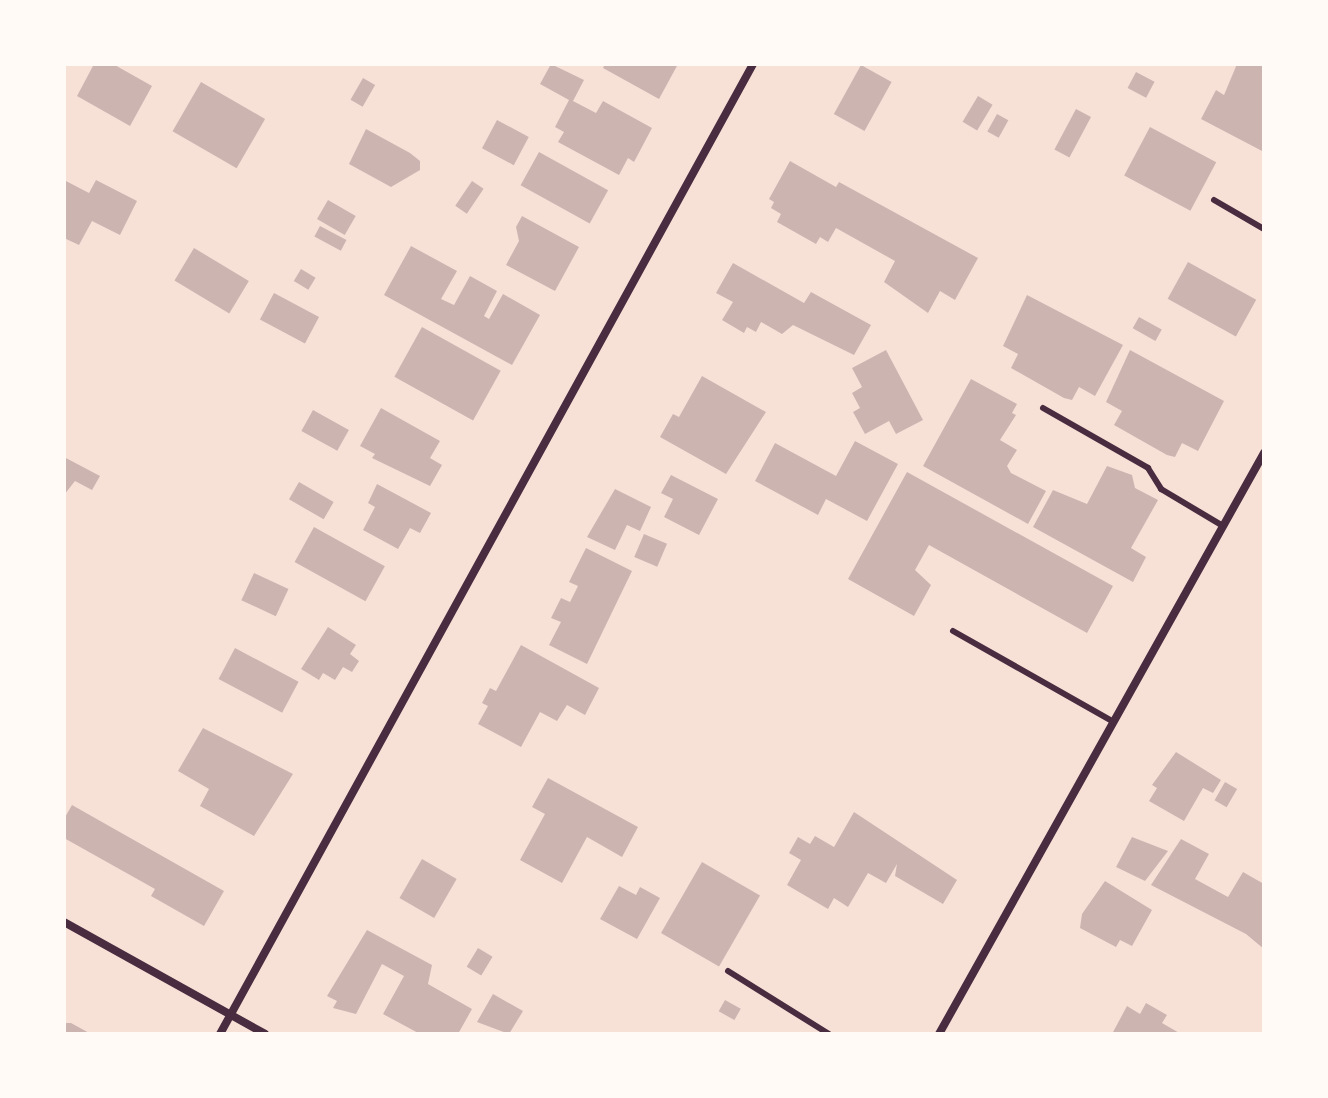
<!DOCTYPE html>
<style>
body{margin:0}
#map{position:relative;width:1328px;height:1098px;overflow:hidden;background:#f7e1d7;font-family:"Fira Sans",sans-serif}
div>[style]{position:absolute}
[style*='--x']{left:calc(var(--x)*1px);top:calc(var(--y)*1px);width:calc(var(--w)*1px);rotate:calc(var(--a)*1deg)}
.building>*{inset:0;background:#ccb4b1;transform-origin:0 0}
.service>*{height:6px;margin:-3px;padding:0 3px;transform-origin:3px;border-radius:3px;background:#4a2c40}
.minor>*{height:8px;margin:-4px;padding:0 4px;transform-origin:4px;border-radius:4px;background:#4a2c40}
span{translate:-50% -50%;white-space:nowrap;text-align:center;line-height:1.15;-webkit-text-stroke:8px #fffaf5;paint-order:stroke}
.frame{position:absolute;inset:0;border:66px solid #fffaf5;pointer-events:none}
</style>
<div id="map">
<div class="building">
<div style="clip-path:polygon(94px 64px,113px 64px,152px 86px,130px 126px,77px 96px)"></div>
<div style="clip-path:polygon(551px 64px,584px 80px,573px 101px,596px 113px,603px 101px,652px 128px,634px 162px,628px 158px,619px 175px,558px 142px,564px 132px,555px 127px,569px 100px,540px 84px)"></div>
<div style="clip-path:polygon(605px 64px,678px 64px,659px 99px,603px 68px)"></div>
<div style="clip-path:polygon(1237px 64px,1264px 64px,1264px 152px,1201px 119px,1216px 90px,1224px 95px)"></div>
<div style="left:861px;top:65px;width:35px;height:56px;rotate:29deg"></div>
<div style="left:1136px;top:72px;width:21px;height:18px;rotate:28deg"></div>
<div style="left:363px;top:78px;width:14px;height:25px;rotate:30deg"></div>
<div style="left:201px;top:82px;width:74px;height:57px;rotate:30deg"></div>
<div style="left:978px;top:96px;width:17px;height:30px;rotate:31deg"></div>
<div style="left:1076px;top:109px;width:17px;height:46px;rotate:28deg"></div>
<div style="left:997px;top:114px;width:13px;height:20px;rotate:29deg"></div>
<div style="left:497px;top:120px;width:36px;height:32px;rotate:28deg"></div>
<div style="left:1150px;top:127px;width:75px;height:55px;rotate:28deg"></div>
<div style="clip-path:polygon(366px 129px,410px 153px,420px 161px,420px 170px,391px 187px,349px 164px)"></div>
<div style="left:539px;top:152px;width:79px;height:38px;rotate:29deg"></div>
<div style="clip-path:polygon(790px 161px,836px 187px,839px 182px,978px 258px,955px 300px,940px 291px,928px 313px,884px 282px,895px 261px,836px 228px,828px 242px,820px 237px,816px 244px,777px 222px,781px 214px,771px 208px,774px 202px,769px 199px)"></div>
<div style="clip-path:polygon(64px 180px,89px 193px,96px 180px,137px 201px,120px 235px,92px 221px,79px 245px,64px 238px)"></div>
<div style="left:472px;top:181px;width:14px;height:30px;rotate:34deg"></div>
<div style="left:328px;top:200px;width:32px;height:22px;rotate:30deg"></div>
<div style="clip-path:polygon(522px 216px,579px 247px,555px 291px,506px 265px,519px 241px,516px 227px)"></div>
<div style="left:320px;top:226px;width:30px;height:12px;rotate:28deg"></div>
<div style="clip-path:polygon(411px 246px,457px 271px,441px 299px,454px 305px,470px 276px,497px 291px,484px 316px,489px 319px,503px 294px,540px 315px,512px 365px,384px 295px)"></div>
<div style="left:194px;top:248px;width:64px;height:38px;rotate:31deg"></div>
<div style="left:1188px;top:262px;width:78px;height:42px;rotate:29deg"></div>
<div style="clip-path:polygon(733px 263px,804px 303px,811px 292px,871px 325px,854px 355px,793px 325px,782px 334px,761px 322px,756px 332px,747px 327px,744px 333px,722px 320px,733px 302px,716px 293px)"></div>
<div style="left:301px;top:269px;width:17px;height:14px;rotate:31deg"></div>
<div style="left:274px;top:293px;width:51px;height:30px;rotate:28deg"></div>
<div style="clip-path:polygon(1027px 295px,1123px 345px,1095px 396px,1079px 387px,1072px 400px,1064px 398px,1011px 368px,1018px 354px,1003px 346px)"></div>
<div style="left:1139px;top:317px;width:26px;height:13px;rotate:29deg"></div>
<div style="left:422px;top:327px;width:90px;height:57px;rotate:29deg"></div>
<div style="clip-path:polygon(886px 350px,923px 420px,896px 434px,889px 421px,865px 434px,853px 412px,860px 408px,852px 393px,862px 387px,852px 368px)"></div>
<div style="clip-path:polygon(1130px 350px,1224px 401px,1198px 451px,1182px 443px,1175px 457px,1167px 455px,1114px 425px,1122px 411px,1106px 402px)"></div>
<div style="clip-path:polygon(702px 376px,766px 412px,726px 474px,660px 437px,673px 414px,679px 417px)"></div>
<div style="clip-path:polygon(971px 379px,1017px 404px,1012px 413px,1016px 415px,1000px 440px,1017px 450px,1007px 466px,1011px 473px,1046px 491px,1028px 524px,923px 466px)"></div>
<div style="clip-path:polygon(381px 408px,440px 441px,430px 458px,442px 465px,430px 486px,372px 458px,375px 454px,360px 446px)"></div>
<div style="left:313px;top:410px;width:41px;height:24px;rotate:29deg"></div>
<div style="clip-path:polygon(855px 441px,898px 464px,867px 521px,826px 499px,818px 515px,755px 481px,775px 443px,836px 476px)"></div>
<div style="clip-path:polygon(64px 457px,100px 476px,92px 490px,75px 481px,64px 495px)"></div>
<div style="clip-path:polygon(1107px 466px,1132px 475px,1135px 488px,1158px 500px,1131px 548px,1146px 557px,1133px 582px,1033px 527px,1053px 490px,1087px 504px)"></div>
<div style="clip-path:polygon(907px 472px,1113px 586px,1087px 633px,929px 545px,915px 570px,931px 585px,914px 616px,848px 579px)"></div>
<div style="clip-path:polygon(671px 475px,718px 499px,699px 535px,664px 517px,673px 499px,661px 493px)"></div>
<div style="left:299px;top:482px;width:40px;height:20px;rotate:30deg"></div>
<div style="clip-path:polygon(377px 484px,431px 513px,420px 533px,410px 528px,398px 549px,363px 530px,375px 507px,368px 503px)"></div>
<div style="clip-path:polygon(615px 489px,651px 507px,640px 531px,627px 525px,615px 550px,587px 537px)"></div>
<div style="left:314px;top:527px;width:81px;height:40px;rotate:29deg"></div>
<div style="left:644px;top:534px;width:25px;height:25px;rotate:23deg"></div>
<div style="clip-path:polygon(586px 548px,632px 571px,587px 664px,549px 645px,561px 622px,551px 618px,561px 598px,570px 602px,578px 586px,569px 582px)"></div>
<div style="left:254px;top:573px;width:38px;height:30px;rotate:25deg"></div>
<div style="clip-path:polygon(328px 627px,356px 645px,350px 654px,359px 661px,352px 672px,343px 667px,335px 680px,323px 673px,319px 680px,301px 669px)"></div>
<div style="clip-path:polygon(521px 645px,599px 688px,585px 715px,567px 705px,557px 721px,540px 712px,521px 747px,478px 724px,488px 706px,482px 703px,490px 688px,496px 691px)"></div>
<div style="left:235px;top:648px;width:72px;height:35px;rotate:28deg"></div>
<div style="clip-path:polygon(203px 728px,293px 774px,254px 836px,200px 806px,209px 789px,178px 771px)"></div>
<div style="clip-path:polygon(1176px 752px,1221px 780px,1213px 793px,1203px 788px,1184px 821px,1149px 801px,1157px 788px,1152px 785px)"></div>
<div style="clip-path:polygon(548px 778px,638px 827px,622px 857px,587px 837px,562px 883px,520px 860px,545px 814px,532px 807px)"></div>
<div style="left:1225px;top:782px;width:14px;height:21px;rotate:30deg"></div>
<div style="clip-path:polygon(72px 805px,224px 891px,204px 926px,151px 896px,155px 889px,64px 838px,64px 819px)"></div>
<div style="clip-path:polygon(854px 812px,957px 880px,943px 904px,895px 876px,897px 864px,886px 883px,868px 873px,848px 907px,834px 898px,828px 909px,787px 885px,801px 860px,789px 853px,798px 837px,810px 844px,815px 836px,834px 847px)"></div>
<div style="clip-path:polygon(1132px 837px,1168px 851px,1145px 881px,1116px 867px)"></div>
<div style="clip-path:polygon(1181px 839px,1209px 854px,1195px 879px,1228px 897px,1243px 872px,1264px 884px,1264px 949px,1246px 934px,1151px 885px)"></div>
<div style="left:422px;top:859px;width:40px;height:45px;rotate:30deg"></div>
<div style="left:702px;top:862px;width:67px;height:82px;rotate:30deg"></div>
<div style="clip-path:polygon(1105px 881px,1152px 910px,1132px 946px,1120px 940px,1116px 947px,1080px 928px,1082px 914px)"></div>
<div style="clip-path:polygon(619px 886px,636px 895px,640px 887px,660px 898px,637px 939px,600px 919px)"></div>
<div style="clip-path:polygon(367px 930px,432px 965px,428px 984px,472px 1009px,458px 1034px,420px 1034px,383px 1014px,404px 976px,382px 964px,356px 1014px,333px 1008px,337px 1001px,327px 996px)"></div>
<div style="left:478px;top:948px;width:17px;height:22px;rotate:31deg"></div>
<div style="clip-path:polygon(493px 994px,523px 1011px,509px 1034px,477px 1022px)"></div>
<div style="left:725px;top:1000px;width:18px;height:13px;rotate:29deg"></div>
<div style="clip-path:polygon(1146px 1003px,1167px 1015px,1162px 1023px,1181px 1034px,1112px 1034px,1127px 1006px,1140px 1014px)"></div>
<div style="clip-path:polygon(64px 1023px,71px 1023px,91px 1034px,64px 1034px)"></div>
</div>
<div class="service">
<div style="--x:1214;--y:200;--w:58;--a:30.1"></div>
<div style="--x:1043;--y:408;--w:121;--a:29.7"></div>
<div style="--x:1148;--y:468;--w:25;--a:58"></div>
<div style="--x:1161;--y:489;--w:72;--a:30.8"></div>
<div style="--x:953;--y:631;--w:185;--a:29.5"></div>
<div style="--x:728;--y:971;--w:119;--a:32"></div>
</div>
<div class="minor">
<div style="--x:64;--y:922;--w:230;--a:29.1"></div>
<div style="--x:220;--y:1034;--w:1107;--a:-61.21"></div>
<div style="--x:939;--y:1034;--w:666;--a:-60.78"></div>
</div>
<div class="frame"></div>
</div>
